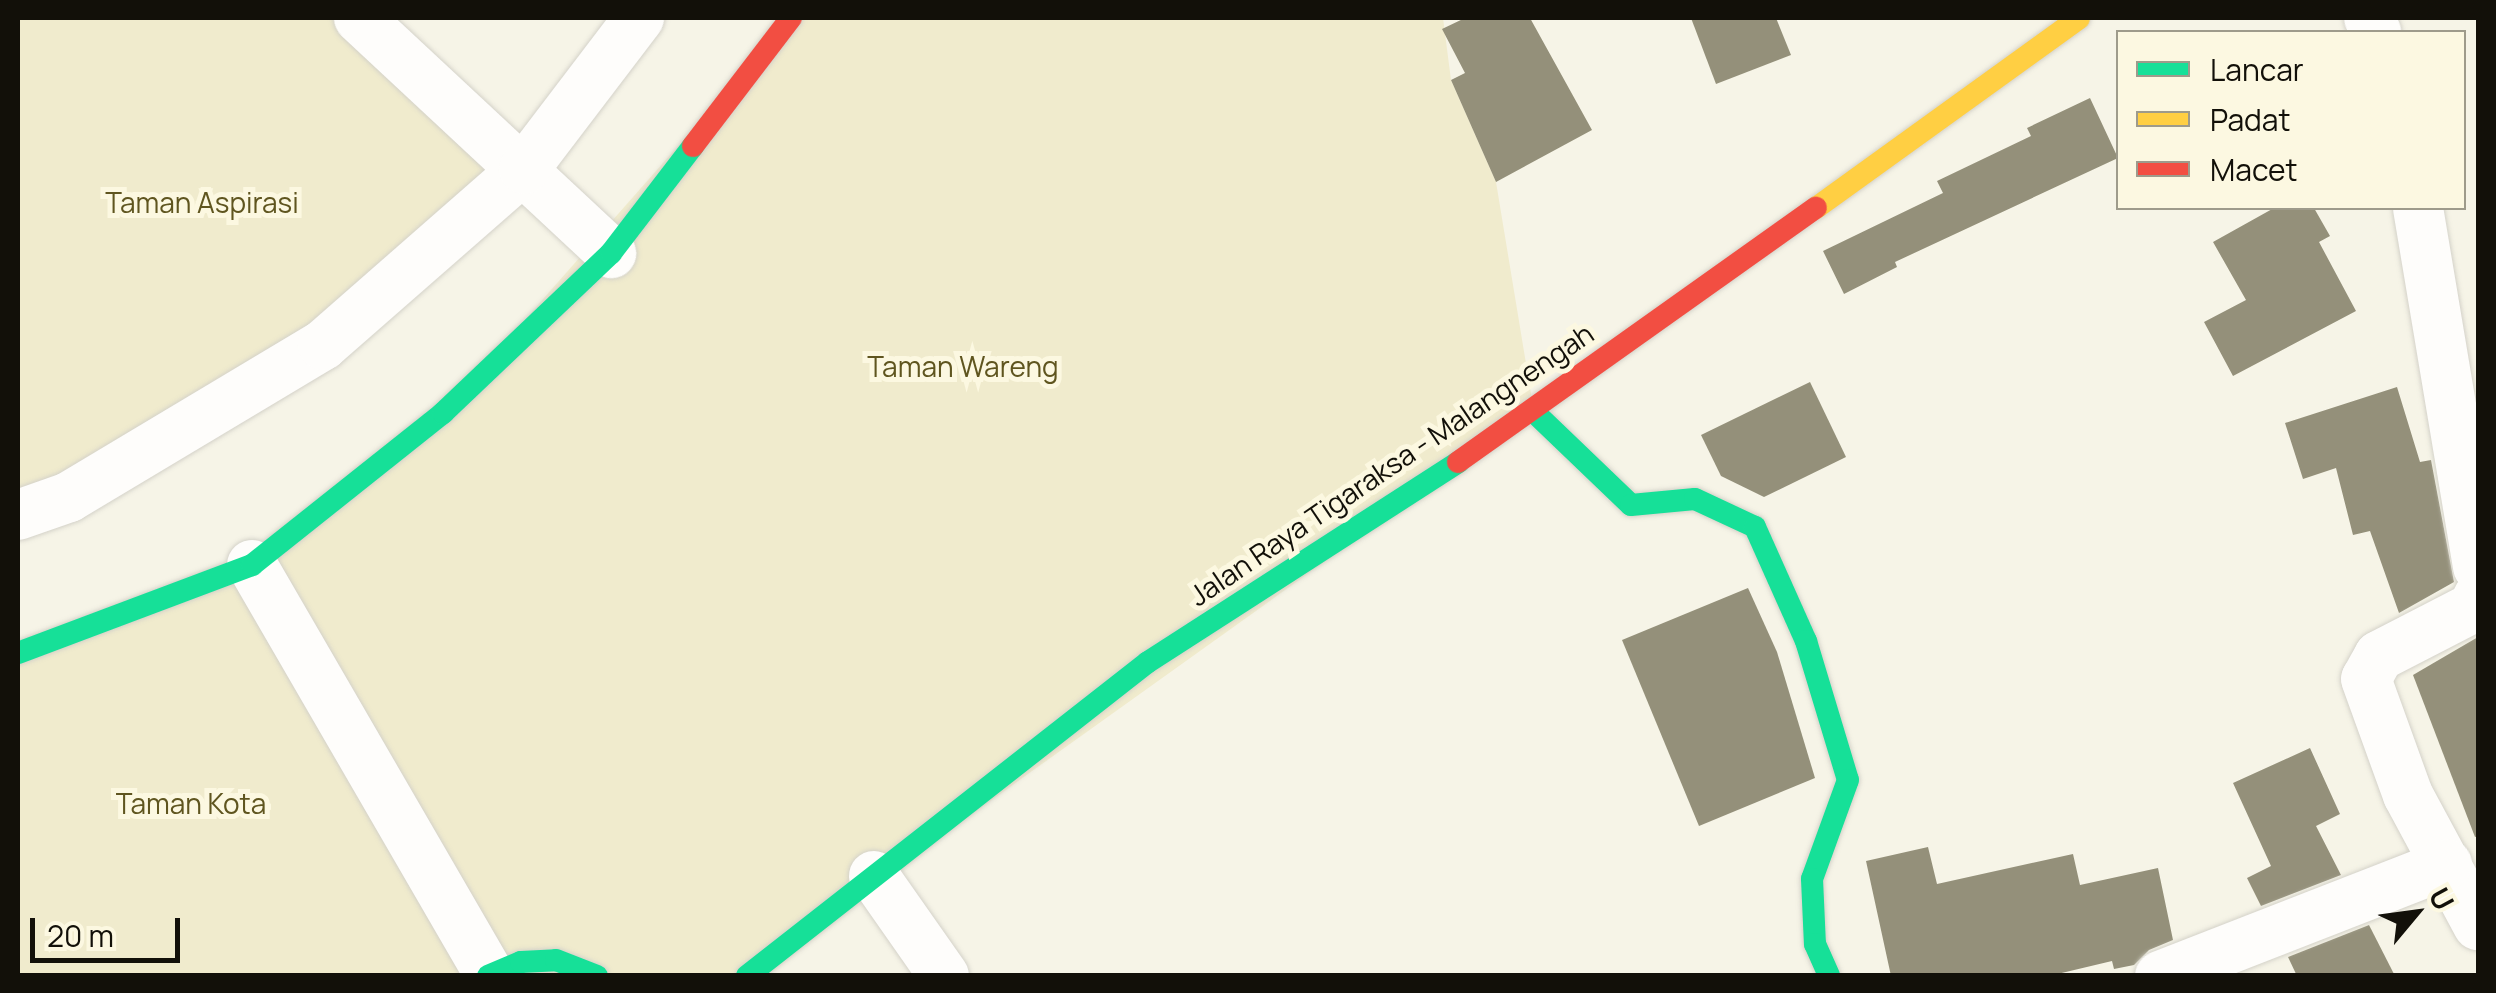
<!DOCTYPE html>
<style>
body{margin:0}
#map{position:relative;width:2496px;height:993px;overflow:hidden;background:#f6f4e7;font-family:Manrope,sans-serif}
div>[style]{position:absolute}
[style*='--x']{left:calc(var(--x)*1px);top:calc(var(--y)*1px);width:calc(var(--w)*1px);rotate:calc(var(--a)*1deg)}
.green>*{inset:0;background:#f0ebcd}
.building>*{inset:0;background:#94907a}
.roads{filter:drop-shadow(0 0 2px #d4d2c9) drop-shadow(0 0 2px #d4d2c9)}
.street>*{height:50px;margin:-25px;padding:0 25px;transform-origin:25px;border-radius:25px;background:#fefdfb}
.fast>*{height:22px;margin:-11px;padding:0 11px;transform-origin:11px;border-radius:11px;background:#16e098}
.slow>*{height:22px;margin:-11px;padding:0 11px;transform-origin:11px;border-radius:11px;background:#ffcf43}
.jam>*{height:22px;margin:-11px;padding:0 11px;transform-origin:11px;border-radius:11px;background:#f24e42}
span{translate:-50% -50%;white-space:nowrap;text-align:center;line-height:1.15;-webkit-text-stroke:10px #fcf8e1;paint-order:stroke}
.park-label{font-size:28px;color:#5f551f}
.street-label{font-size:28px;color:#121009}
.frame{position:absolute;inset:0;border:20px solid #121009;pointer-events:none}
.legend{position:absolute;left:2116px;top:30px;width:350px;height:180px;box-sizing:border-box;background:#fcf8e1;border:2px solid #9e9b8b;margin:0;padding:12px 18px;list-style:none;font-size:30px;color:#121009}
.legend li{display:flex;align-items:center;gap:20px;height:50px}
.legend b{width:50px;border:2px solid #9e9b8b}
.north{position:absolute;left:2366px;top:863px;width:100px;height:100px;-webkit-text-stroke:8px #fcf8e1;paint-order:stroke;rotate:61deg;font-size:28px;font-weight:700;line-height:40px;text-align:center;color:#121009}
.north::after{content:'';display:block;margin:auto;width:35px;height:45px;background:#121009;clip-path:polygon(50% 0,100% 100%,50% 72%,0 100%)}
.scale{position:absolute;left:30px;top:918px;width:150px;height:45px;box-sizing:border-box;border:5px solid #121009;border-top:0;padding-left:12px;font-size:30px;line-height:35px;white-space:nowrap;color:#121009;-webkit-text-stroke:8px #fcf8e1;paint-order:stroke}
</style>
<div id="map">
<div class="green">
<div style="clip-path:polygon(18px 18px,359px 18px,524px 169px,323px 345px,18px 515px)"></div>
<div style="clip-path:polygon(791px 18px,1443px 18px,1451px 80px,1496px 182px,1534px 412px,747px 975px,18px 976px,18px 653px,252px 565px,439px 417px)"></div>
</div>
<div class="building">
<div style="clip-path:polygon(1465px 18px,1530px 18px,1592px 130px,1496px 182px,1451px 80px,1465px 73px,1442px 29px)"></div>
<div style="clip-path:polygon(1691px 18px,1776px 18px,1791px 55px,1716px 84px)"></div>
<div style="clip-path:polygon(2090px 98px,2118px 158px,1895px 262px,1897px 267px,1844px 294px,1823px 251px,1943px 193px,1937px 181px,2031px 136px,2027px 128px)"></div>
<div style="clip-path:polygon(2274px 208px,2314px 208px,2330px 236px,2319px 242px,2356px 311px,2233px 376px,2204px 322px,2246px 300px,2213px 242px)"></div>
<div style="clip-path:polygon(1810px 382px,1846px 457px,1764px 497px,1721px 476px,1701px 435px)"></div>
<div style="clip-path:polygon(2397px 387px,2420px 462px,2431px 460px,2454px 582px,2399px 613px,2370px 531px,2353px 535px,2336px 468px,2303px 479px,2285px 423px)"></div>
<div style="clip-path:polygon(1748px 588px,1777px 652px,1815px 778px,1699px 826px,1622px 640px)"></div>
<div style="clip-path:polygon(2478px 637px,2478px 836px,2475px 837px,2413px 675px)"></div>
<div style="clip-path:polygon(2310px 748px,2340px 814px,2316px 826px,2341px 875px,2261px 906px,2247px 878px,2271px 866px,2233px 783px)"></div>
<div style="clip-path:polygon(1928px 847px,1937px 884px,2073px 854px,2080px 885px,2158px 868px,2173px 940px,2149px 950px,2134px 965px,2114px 969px,2112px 961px,2049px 976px,1891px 976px,1866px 861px)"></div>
<div style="clip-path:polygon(2369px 925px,2395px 976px,2297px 976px,2288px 957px)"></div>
</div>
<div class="roads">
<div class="street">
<div style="--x:359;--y:18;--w:345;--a:43"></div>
<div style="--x:2369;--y:18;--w:16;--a:63"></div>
<div style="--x:2418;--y:208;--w:364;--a:80.5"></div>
<div style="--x:18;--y:515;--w:54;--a:-19.4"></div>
<div style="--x:69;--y:497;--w:296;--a:-30.9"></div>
<div style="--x:323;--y:345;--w:267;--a:-41.2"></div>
<div style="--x:524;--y:169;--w:190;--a:-52.7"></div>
<div style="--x:252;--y:565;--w:473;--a:59.9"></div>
<div style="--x:2478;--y:597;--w:11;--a:112"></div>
<div style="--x:2474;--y:607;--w:107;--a:152.7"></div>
<div style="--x:2379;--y:656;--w:26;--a:119"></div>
<div style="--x:2366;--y:679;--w:123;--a:70.1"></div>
<div style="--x:2408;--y:795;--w:148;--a:61.7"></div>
<div style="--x:874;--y:876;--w:122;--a:55"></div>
<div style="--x:2160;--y:976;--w:308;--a:-21.3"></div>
</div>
<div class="fast">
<div style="--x:1534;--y:412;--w:134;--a:43.8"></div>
<div style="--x:1631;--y:505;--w:64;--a:-5.4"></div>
<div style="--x:1695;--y:499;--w:66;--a:25"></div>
<div style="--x:1755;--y:527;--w:125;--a:65.9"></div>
<div style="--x:1806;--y:641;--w:145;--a:73.2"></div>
<div style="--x:1848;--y:780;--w:105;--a:110"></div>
<div style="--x:1812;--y:879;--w:65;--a:87.4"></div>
<div style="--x:1815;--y:944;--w:35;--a:66"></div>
<div style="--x:18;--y:653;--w:250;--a:-20.6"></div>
<div style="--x:252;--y:565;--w:244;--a:-38.5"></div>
<div style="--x:443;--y:413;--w:232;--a:-43.6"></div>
<div style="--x:611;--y:253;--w:135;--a:-52.5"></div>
<div style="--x:488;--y:976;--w:36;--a:-23"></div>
<div style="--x:521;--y:962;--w:35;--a:-3"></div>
<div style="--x:556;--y:960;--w:44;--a:21.3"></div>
<div style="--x:747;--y:976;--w:509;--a:-38.06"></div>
<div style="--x:1148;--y:662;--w:369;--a:-32.8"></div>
</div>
<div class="slow">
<div style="--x:1816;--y:208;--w:324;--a:-35.8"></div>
</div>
<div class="jam">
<div style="--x:693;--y:146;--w:161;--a:-52.6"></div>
<div style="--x:1458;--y:462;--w:439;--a:-35.4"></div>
</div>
</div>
<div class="park-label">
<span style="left:202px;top:202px">Taman Aspirasi</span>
<span style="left:963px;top:366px">Taman Wareng</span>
<span style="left:191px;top:803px">Taman Kota</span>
</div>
<div class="street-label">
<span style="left:1391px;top:464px;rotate:-34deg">Jalan Raya Tigaraksa - Malangnengah</span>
</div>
<div class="frame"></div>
<ul class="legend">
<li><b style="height:12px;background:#16e098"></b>Lancar</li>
<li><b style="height:12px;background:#ffcf43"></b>Padat</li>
<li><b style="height:12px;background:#f24e42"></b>Macet</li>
</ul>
<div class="north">U</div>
<div class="scale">20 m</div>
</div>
